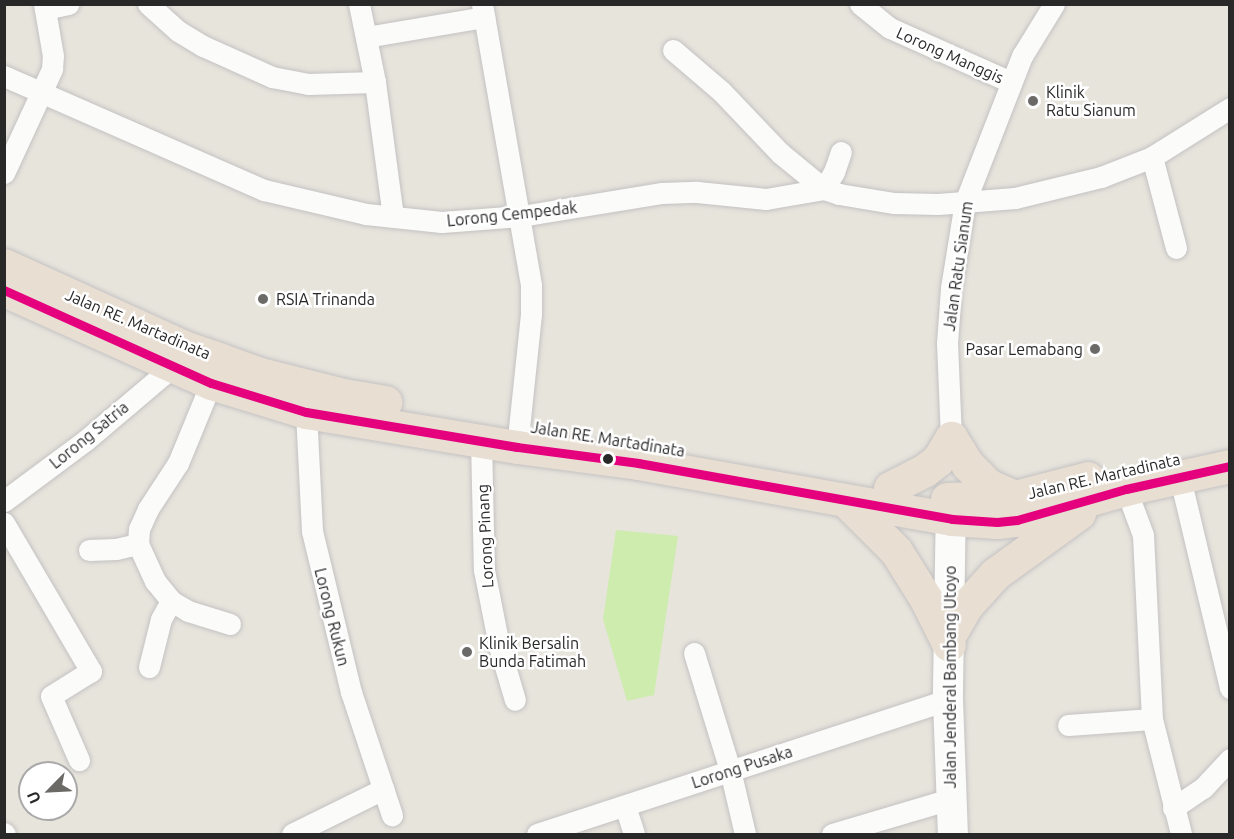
<!DOCTYPE html>
<style>
body{margin:0}
#map{position:relative;width:1234px;height:839px;overflow:hidden;background:#e7e4dc;font-family:Ubuntu,sans-serif}
div>[style]{position:absolute}
.pitch>*{inset:0;background:#cdecae}
.roads{filter:drop-shadow(0 0 2px #c4c2c3) drop-shadow(0 0 2px #c4c2c3)}
.street>*{height:21px;margin:-10.5px;padding:0 10.5px;transform-origin:10.5px;border-radius:10.5px;background:#fbfbfa}
.secondary>*{height:30px;margin:-15px;padding:0 15px;transform-origin:15px;border-radius:15px;background:#fbfbfa}
.highway>*{height:33px;margin:-16.5px;padding:0 16.5px;transform-origin:16.5px;border-radius:16.5px;background:#e8ded2}
.bus-1>*{height:9px;margin:-4.5px;padding:0 4.5px;transform-origin:4.5px;border-radius:4.5px;background:#e5007d}
.dots>*{width:16px;height:16px;translate:-50% -50%;box-sizing:border-box;border:3px solid #fff;border-radius:50%}
span{translate:-50% -50%;white-space:nowrap;text-align:center;line-height:1.15;-webkit-text-stroke:5px #fff;paint-order:stroke}
.street-label{font-size:16px;color:#282828}
.poi-label{font-size:16px;color:#282828}
.left{translate:0 -50%;text-align:left}
.right{translate:-100% -50%;text-align:right}
.frame{position:absolute;inset:0;border:6px solid #282828;pointer-events:none}
.north{position:absolute;left:18px;top:761px;width:60px;height:60px;box-sizing:border-box;background:#fff;border:2px solid #a9a9a9;border-radius:50%;rotate:246deg;font-size:16px;font-weight:700;line-height:24px;text-align:center;color:#282828}
.north::after{content:'';display:block;margin:auto;width:21px;height:27px;background:#6b6a67;clip-path:polygon(50% 0,100% 100%,50% 72%,0 100%)}
</style>
<div id="map">
<div class="pitch">
<i style="clip-path:polygon(616px 530px,678px 536px,654px 695px,627px 701px,603px 619px)"></i>
</div>
<div class="roads">
<div class="street">
<i style="left:148px;top:4px;width:40px;rotate:42deg"></i>
<i style="left:178px;top:31px;width:29px;rotate:31deg"></i>
<i style="left:203px;top:46px;width:76px;rotate:24.2deg"></i>
<i style="left:272px;top:77px;width:37px;rotate:11deg"></i>
<i style="left:308px;top:84px;width:67px;rotate:-1.7deg"></i>
<i style="left:359px;top:4px;width:80px;rotate:78.4deg"></i>
<i style="left:375px;top:82px;width:136px;rotate:82.4deg"></i>
<i style="left:482px;top:4px;width:285px;rotate:80.1deg"></i>
<i style="left:531px;top:285px;width:29px;rotate:90deg"></i>
<i style="left:531px;top:314px;width:134px;rotate:96deg"></i>
<i style="left:860px;top:4px;width:38px;rotate:39deg"></i>
<i style="left:890px;top:28px;width:133px;rotate:24.1deg"></i>
<i style="left:45px;top:9px;width:24px;rotate:-12deg"></i>
<i style="left:366px;top:37px;width:120px;rotate:-9.6deg"></i>
<i style="left:673px;top:50px;width:63px;rotate:40.5deg"></i>
<i style="left:721px;top:91px;width:86px;rotate:46.4deg"></i>
<i style="left:780px;top:153px;width:57px;rotate:39.3deg"></i>
<i style="left:824px;top:189px;width:20px;rotate:-60deg"></i>
<i style="left:834px;top:172px;width:21px;rotate:-71deg"></i>
<i style="left:4px;top:76px;width:284px;rotate:23.7deg"></i>
<i style="left:264px;top:190px;width:105px;rotate:13.2deg"></i>
<i style="left:366px;top:214px;width:76px;rotate:6deg"></i>
<i style="left:442px;top:222px;width:79px;rotate:-4.3deg"></i>
<i style="left:521px;top:216px;width:143px;rotate:-9.3deg"></i>
<i style="left:662px;top:193px;width:35px;rotate:-2deg"></i>
<i style="left:697px;top:192px;width:69px;rotate:5.8deg"></i>
<i style="left:766px;top:199px;width:59px;rotate:-9.8deg"></i>
<i style="left:824px;top:189px;width:16px;rotate:18deg"></i>
<i style="left:839px;top:194px;width:56px;rotate:9.3deg"></i>
<i style="left:894px;top:203px;width:44px;rotate:1.3deg"></i>
<i style="left:938px;top:204px;width:77px;rotate:-4.5deg"></i>
<i style="left:1015px;top:198px;width:89px;rotate:-13.7deg"></i>
<i style="left:1101px;top:177px;width:55px;rotate:-21.4deg"></i>
<i style="left:1152px;top:157px;width:92px;rotate:-32.1deg"></i>
<i style="left:1152px;top:157px;width:94px;rotate:75.2deg"></i>
<i style="left:4px;top:173px;width:115px;rotate:-65.2deg"></i>
<i style="left:52px;top:69px;width:13px;rotate:-86deg"></i>
<i style="left:53px;top:56px;width:53px;rotate:-99.8deg"></i>
<i style="left:211px;top:383px;width:87px;rotate:112.4deg"></i>
<i style="left:178px;top:463px;width:55px;rotate:123.1deg"></i>
<i style="left:148px;top:509px;width:22px;rotate:114deg"></i>
<i style="left:139px;top:529px;width:15px;rotate:94deg"></i>
<i style="left:138px;top:544px;width:41px;rotate:65.3deg"></i>
<i style="left:155px;top:581px;width:26px;rotate:51deg"></i>
<i style="left:171px;top:601px;width:20px;rotate:30deg"></i>
<i style="left:188px;top:611px;width:44px;rotate:17.2deg"></i>
<i style="left:306px;top:412px;width:119px;rotate:87.1deg"></i>
<i style="left:312px;top:531px;width:166px;rotate:76.4deg"></i>
<i style="left:351px;top:692px;width:130px;rotate:71.6deg"></i>
<i style="left:951px;top:438px;width:95px;rotate:-92.4deg"></i>
<i style="left:947px;top:343px;width:55px;rotate:-85.8deg"></i>
<i style="left:951px;top:288px;width:87px;rotate:-80.8deg"></i>
<i style="left:965px;top:202px;width:157px;rotate:-68.7deg"></i>
<i style="left:1022px;top:56px;width:61px;rotate:-58.4deg"></i>
<i style="left:481px;top:441px;width:129px;rotate:88.7deg"></i>
<i style="left:484px;top:570px;width:77px;rotate:78.8deg"></i>
<i style="left:499px;top:646px;width:56px;rotate:73.5deg"></i>
<i style="left:1180px;top:478px;width:216px;rotate:76.6deg"></i>
<i style="left:4px;top:501px;width:102px;rotate:-36.6deg"></i>
<i style="left:86px;top:440px;width:113px;rotate:-40.3deg"></i>
<i style="left:4px;top:523px;width:172px;rotate:59.6deg"></i>
<i style="left:91px;top:671px;width:47px;rotate:148deg"></i>
<i style="left:51px;top:696px;width:70px;rotate:66.4deg"></i>
<i style="left:89px;top:550px;width:27px;rotate:-2deg"></i>
<i style="left:116px;top:549px;width:23px;rotate:-13deg"></i>
<i style="left:694px;top:653px;width:122px;rotate:72.9deg"></i>
<i style="left:730px;top:770px;width:66px;rotate:76.8deg"></i>
<i style="left:149px;top:667px;width:49px;rotate:-76deg"></i>
<i style="left:161px;top:619px;width:21px;rotate:-61deg"></i>
<i style="left:1152px;top:719px;width:119px;rotate:75.8deg"></i>
<i style="left:1068px;top:725px;width:84px;rotate:-4.1deg"></i>
<i style="left:1152px;top:719px;width:184px;rotate:-92.8deg"></i>
<i style="left:1143px;top:535px;width:49px;rotate:-110.3deg"></i>
<i style="left:625px;top:806px;width:29px;rotate:72deg"></i>
<i style="left:1173px;top:808px;width:36px;rotate:-34deg"></i>
<i style="left:1203px;top:788px;width:40px;rotate:-47deg"></i>
<i style="left:4px;top:833px;width:1px;rotate:45deg"></i>
<i style="left:292px;top:834px;width:102px;rotate:-26.3deg"></i>
<i style="left:537px;top:834px;width:432px;rotate:-18.1deg"></i>
<i style="left:832px;top:834px;width:123px;rotate:-16.5deg"></i>
</div>
<div class="secondary">
<i style="left:951px;top:499px;width:201px;rotate:90.9deg"></i>
<i style="left:948px;top:700px;width:134px;rotate:87.9deg"></i>
</div>
<div class="highway">
<i style="left:4px;top:265px;width:198px;rotate:24.5deg"></i>
<i style="left:184px;top:347px;width:39px;rotate:19deg"></i>
<i style="left:221px;top:360px;width:41px;rotate:19.7deg"></i>
<i style="left:260px;top:374px;width:86px;rotate:14.2deg"></i>
<i style="left:343px;top:395px;width:43px;rotate:9.5deg"></i>
<i style="left:4px;top:290px;width:227px;rotate:24.2deg"></i>
<i style="left:211px;top:383px;width:99px;rotate:17deg"></i>
<i style="left:306px;top:412px;width:214px;rotate:9.4deg"></i>
<i style="left:517px;top:447px;width:122px;rotate:7.5deg"></i>
<i style="left:638px;top:463px;width:319px;rotate:10.1deg"></i>
<i style="left:952px;top:519px;width:45px;rotate:3.8deg"></i>
<i style="left:997px;top:522px;width:20px;rotate:-6deg"></i>
<i style="left:1017px;top:520px;width:113px;rotate:-15.9deg"></i>
<i style="left:1126px;top:489px;width:107px;rotate:-12.5deg"></i>
<i style="left:890px;top:488px;width:39px;rotate:-27deg"></i>
<i style="left:925px;top:470px;width:16px;rotate:-38deg"></i>
<i style="left:938px;top:460px;width:26px;rotate:-59deg"></i>
<i style="left:951px;top:438px;width:32px;rotate:58deg"></i>
<i style="left:968px;top:465px;width:28px;rotate:45deg"></i>
<i style="left:988px;top:485px;width:30px;rotate:24deg"></i>
<i style="left:947px;top:499px;width:68px;rotate:-1.7deg"></i>
<i style="left:1015px;top:497px;width:75px;rotate:-14.6deg"></i>
<i style="left:847px;top:502px;width:69px;rotate:45deg"></i>
<i style="left:896px;top:551px;width:57px;rotate:58deg"></i>
<i style="left:926px;top:599px;width:51px;rotate:63.4deg"></i>
<i style="left:950px;top:634px;width:34px;rotate:-60deg"></i>
<i style="left:967px;top:605px;width:42px;rotate:-47.9deg"></i>
<i style="left:995px;top:574px;width:104px;rotate:-36deg"></i>
</div>
</div>
<div class="bus-1">
<i style="left:4px;top:290px;width:227px;rotate:24.2deg"></i>
<i style="left:211px;top:383px;width:99px;rotate:17deg"></i>
<i style="left:306px;top:412px;width:214px;rotate:9.4deg"></i>
<i style="left:517px;top:447px;width:122px;rotate:7.5deg"></i>
<i style="left:638px;top:463px;width:319px;rotate:10.1deg"></i>
<i style="left:952px;top:519px;width:45px;rotate:3.8deg"></i>
<i style="left:997px;top:522px;width:20px;rotate:-6deg"></i>
<i style="left:1017px;top:520px;width:113px;rotate:-15.9deg"></i>
<i style="left:1126px;top:489px;width:107px;rotate:-12.5deg"></i>
</div>
<div class="dots">
<i style="left:1033px;top:101px;background:#6b6a67"></i>
<i style="left:263px;top:299px;background:#6b6a67"></i>
<i style="left:1095px;top:349px;background:#6b6a67"></i>
<i style="left:608px;top:459px;background:#282828"></i>
<i style="left:467px;top:652px;background:#6b6a67"></i>
</div>
<div class="street-label">
<span style="left:950px;top:55px;rotate:24deg">Lorong Manggis</span>
<span style="left:512px;top:214px;rotate:-6deg">Lorong Cempedak</span>
<span style="left:958px;top:266px;rotate:-82deg">Jalan Ratu Sianum</span>
<span style="left:138px;top:324px;rotate:23deg">Jalan RE. Martadinata</span>
<span style="left:89px;top:435px;rotate:-39deg">Lorong Satria</span>
<span style="left:608px;top:439px;rotate:9deg">Jalan RE. Martadinata</span>
<span style="left:1104px;top:476px;rotate:-13deg">Jalan RE. Martadinata</span>
<span style="left:485px;top:536px;rotate:-93deg">Lorong Pinang</span>
<span style="left:332px;top:617px;rotate:76deg">Lorong Rukun</span>
<span style="left:950px;top:677px;rotate:-90deg">Jalan Jenderal Bambang Utoyo</span>
<span style="left:742px;top:767px;rotate:-18deg">Lorong Pusaka</span>
</div>
<div class="poi-label">
<span class="left" style="left:1046px;top:101px">Klinik<br>Ratu Sianum</span>
<span class="left" style="left:276px;top:299px">RSIA Trinanda</span>
<span class="right" style="left:1083px;top:349px">Pasar Lemabang</span>
<span class="left" style="left:479px;top:652px">Klinik Bersalin<br>Bunda Fatimah</span>
</div>
<div class="frame"></div>
<div class="north">U</div>
</div>
